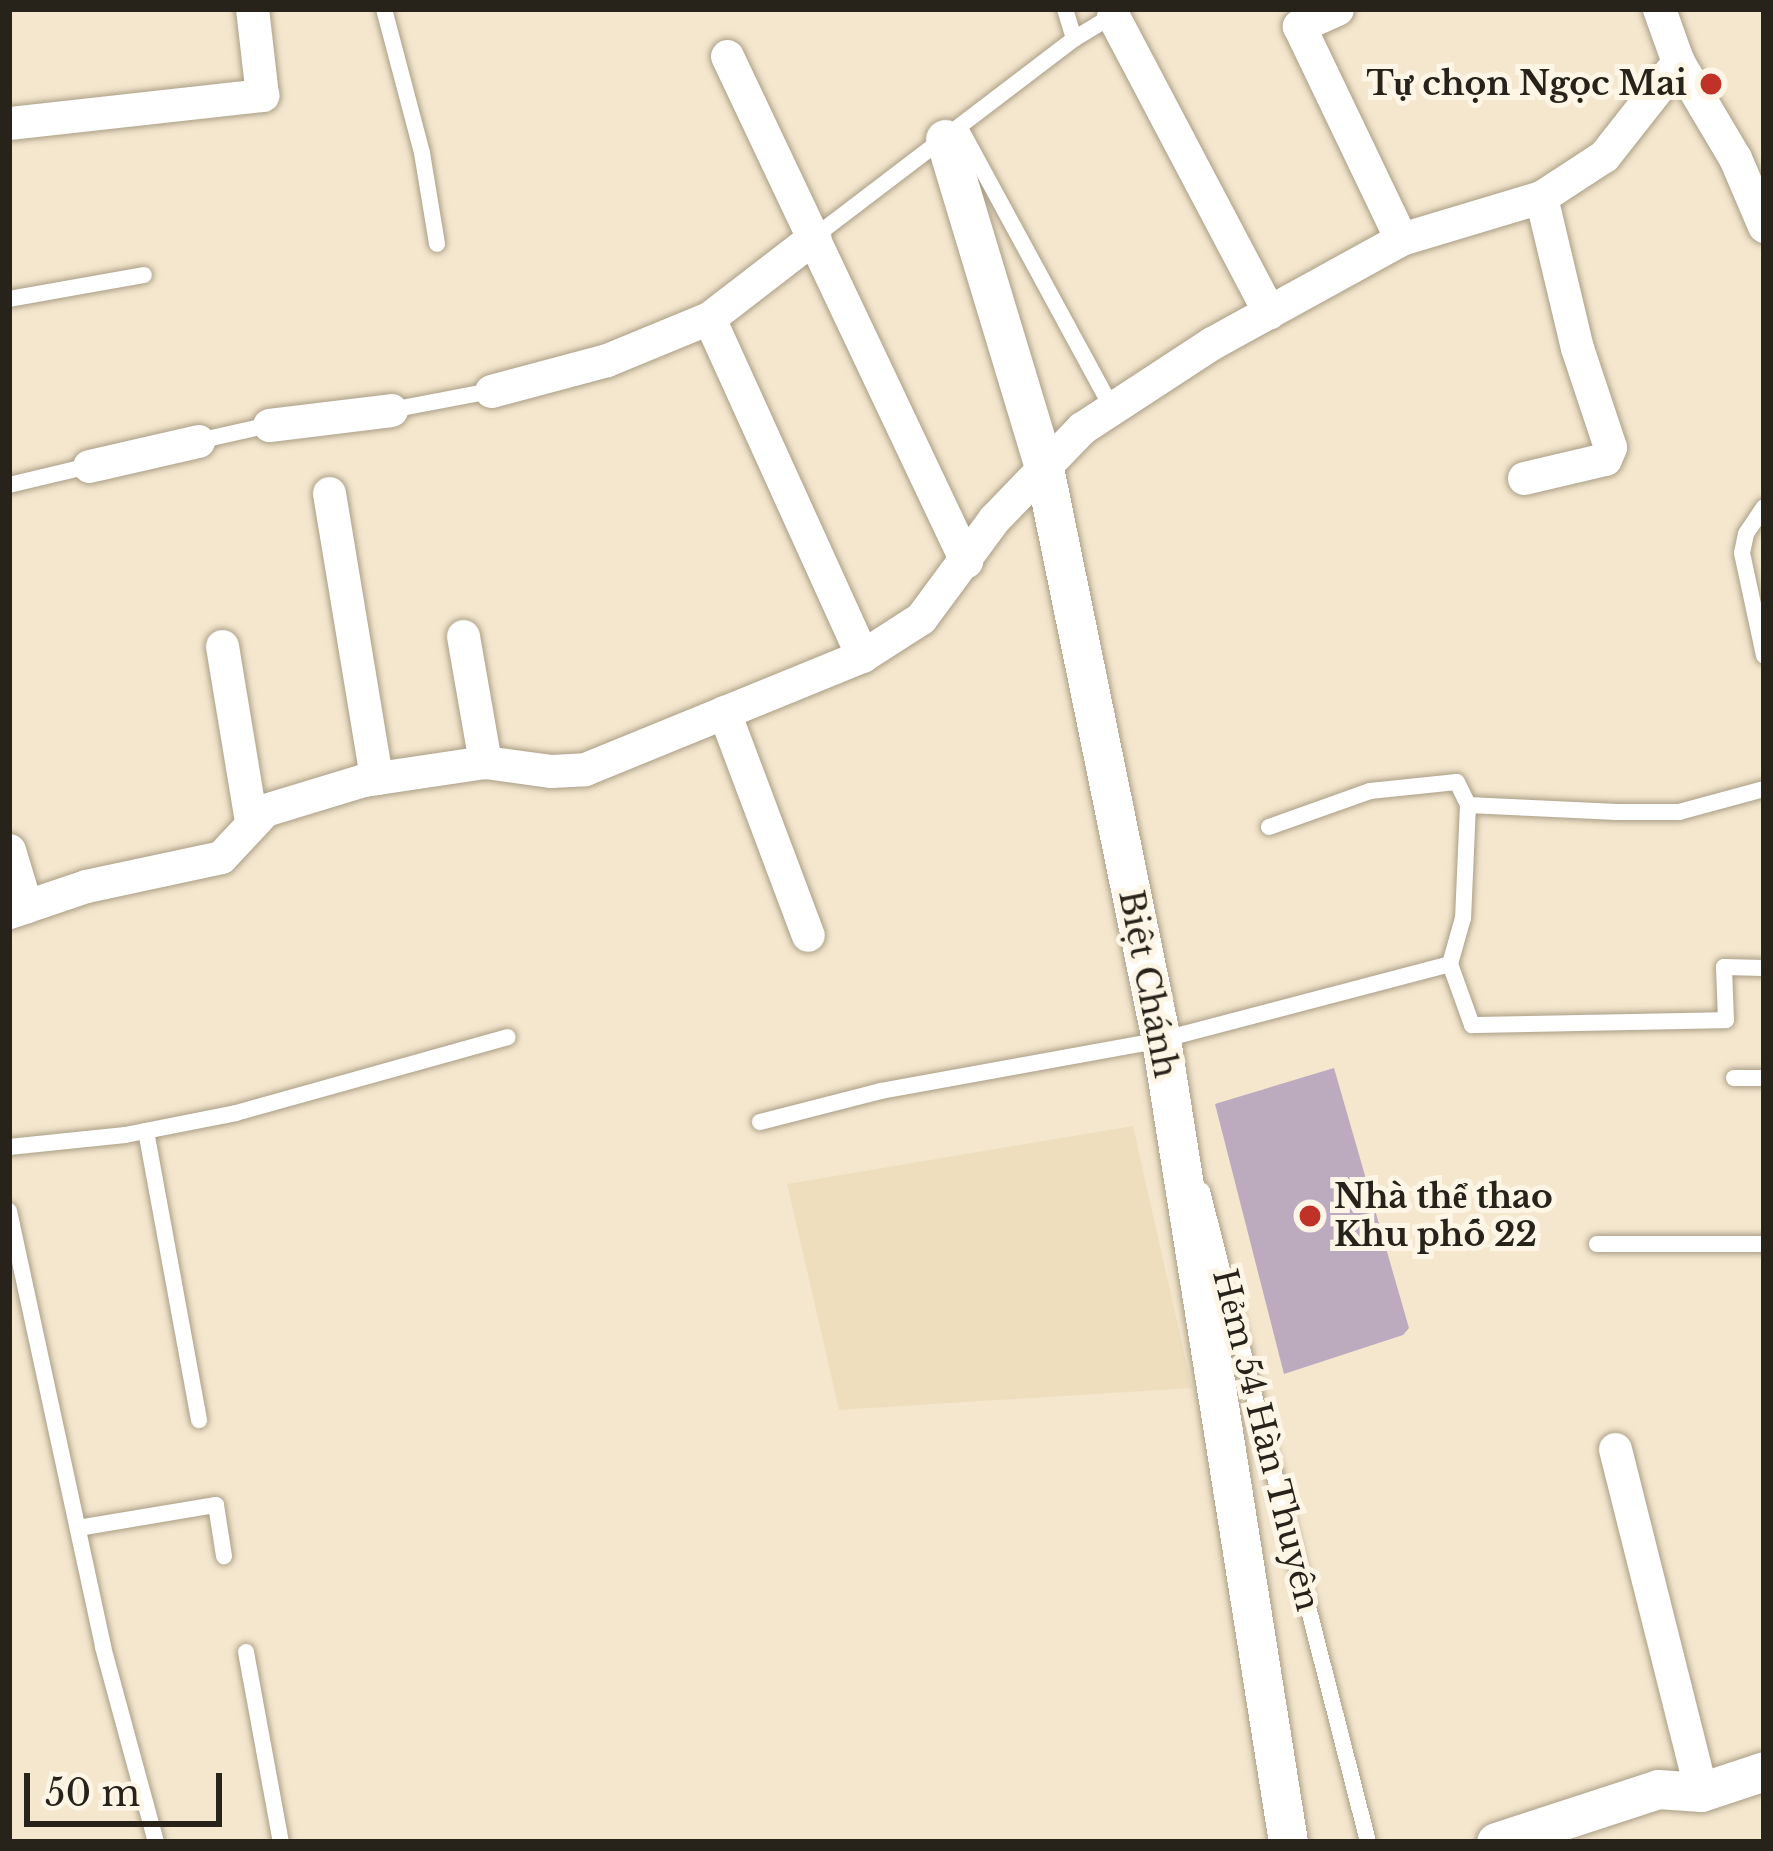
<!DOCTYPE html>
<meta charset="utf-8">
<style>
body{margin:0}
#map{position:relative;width:1773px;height:1851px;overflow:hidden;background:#f4e7ce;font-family:"Libre Baskerville",serif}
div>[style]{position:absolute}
.built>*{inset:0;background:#efdebe}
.building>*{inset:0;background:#bcaabf}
.roads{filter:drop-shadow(0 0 3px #aa9e86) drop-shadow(0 0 3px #aa9e86)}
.service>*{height:16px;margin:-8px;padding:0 8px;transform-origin:8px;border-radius:8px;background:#fff}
.minor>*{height:33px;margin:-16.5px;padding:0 16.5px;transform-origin:16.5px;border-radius:16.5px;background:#fff}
.tertiary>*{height:39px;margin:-19.5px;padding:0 19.5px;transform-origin:19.5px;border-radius:19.5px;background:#fff}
.dots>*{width:33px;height:33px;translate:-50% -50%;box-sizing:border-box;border:6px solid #fdf5e6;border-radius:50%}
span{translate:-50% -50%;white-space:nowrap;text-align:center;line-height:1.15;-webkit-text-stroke:10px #fdf5e6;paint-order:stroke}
.poi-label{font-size:33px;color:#28231a;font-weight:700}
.right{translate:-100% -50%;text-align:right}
.left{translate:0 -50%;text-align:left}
.street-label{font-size:33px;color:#28231a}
.frame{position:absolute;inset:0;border:12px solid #28231a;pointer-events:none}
.scale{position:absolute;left:24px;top:1773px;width:198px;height:54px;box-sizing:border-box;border:6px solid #28231a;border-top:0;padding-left:15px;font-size:36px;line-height:42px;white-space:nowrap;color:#28231a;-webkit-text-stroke:9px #fdf5e6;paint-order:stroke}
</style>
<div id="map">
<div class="built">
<i style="clip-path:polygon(1133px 1126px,1192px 1388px,839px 1410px,787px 1184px)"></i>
</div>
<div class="building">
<i style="clip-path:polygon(1334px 1068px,1409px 1328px,1403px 1335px,1284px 1374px,1215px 1104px)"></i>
</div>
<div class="roads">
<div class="service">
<i style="left:384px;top:9px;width:149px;rotate:75.2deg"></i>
<i style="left:422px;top:153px;width:92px;rotate:80.6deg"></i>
<i style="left:1065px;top:9px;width:31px;rotate:73deg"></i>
<i style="left:960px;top:128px;width:319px;rotate:61.5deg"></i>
<i style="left:814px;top:237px;width:327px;rotate:-37.3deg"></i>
<i style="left:1074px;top:39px;width:50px;rotate:-31.2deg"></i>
<i style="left:9px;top:299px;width:137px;rotate:-10.1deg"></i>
<i style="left:391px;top:410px;width:102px;rotate:-10.8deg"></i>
<i style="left:198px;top:441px;width:73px;rotate:-12.7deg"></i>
<i style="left:9px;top:485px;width:82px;rotate:-13.4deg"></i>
<i style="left:1764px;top:507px;width:32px;rotate:124deg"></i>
<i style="left:1746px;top:534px;width:19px;rotate:102deg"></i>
<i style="left:1742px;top:553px;width:105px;rotate:77.9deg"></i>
<i style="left:1468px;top:805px;width:113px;rotate:92.5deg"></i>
<i style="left:1463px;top:918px;width:48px;rotate:105.8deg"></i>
<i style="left:1450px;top:964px;width:65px;rotate:70.2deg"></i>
<i style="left:1472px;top:1025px;width:254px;rotate:-1.1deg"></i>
<i style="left:1726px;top:1020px;width:53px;rotate:-92.2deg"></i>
<i style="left:1724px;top:967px;width:40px;rotate:1.4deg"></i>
<i style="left:1269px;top:827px;width:107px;rotate:-19.6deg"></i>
<i style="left:1370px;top:791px;width:87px;rotate:-5.9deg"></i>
<i style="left:1457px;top:782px;width:25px;rotate:64deg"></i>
<i style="left:1468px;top:805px;width:149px;rotate:2.7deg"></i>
<i style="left:1617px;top:812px;width:62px"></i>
<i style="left:1679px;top:812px;width:88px;rotate:-15.1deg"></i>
<i style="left:1734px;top:1078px;width:30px"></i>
<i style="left:760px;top:1122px;width:125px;rotate:-14.4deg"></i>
<i style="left:881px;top:1091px;width:285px;rotate:-10.3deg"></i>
<i style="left:1161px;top:1040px;width:299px;rotate:-14.7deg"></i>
<i style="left:146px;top:1131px;width:294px;rotate:79.6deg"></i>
<i style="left:9px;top:1147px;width:117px;rotate:-5.9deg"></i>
<i style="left:125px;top:1135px;width:113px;rotate:-11.2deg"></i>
<i style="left:236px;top:1113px;width:282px;rotate:-15.6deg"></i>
<i style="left:1202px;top:1191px;width:672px;rotate:75.69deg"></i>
<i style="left:9px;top:1211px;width:446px;rotate:77.8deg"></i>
<i style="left:103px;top:1647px;width:202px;rotate:74.8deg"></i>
<i style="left:1597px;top:1244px;width:167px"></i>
<i style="left:78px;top:1528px;width:140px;rotate:-9.5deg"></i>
<i style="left:216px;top:1505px;width:52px;rotate:81.1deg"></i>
<i style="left:246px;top:1652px;width:193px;rotate:79.6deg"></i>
</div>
<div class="minor">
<i style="left:1337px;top:9px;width:42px;rotate:155.9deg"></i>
<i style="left:1299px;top:26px;width:236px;rotate:64.4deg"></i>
<i style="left:1659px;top:9px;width:56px;rotate:70.3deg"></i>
<i style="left:1678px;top:62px;width:112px;rotate:59.3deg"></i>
<i style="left:1735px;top:158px;width:74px;rotate:66.9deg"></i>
<i style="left:1113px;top:16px;width:335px;rotate:62.2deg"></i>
<i style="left:727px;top:56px;width:559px;rotate:64.67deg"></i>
<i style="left:9px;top:123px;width:255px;rotate:-6.3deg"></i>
<i style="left:262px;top:95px;width:87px;rotate:-96.6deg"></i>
<i style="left:709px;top:318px;width:371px;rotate:65.6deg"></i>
<i style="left:491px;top:391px;width:120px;rotate:-15deg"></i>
<i style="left:607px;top:360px;width:110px;rotate:-22.4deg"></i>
<i style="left:709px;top:318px;width:133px;rotate:-37.6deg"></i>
<i style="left:269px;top:425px;width:123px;rotate:-7deg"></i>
<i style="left:89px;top:466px;width:112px;rotate:-12.9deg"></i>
<i style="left:1524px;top:478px;width:83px;rotate:-13.2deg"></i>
<i style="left:1605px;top:459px;width:13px;rotate:-67deg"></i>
<i style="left:1610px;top:447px;width:104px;rotate:-108.4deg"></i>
<i style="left:1577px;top:348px;width:155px;rotate:-103.4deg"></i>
<i style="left:329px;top:493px;width:289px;rotate:80.6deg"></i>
<i style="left:463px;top:636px;width:128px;rotate:80.1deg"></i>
<i style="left:222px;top:646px;width:178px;rotate:80.6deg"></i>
<i style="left:724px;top:712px;width:238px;rotate:69.4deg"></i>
<i style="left:9px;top:850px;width:59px;rotate:73.1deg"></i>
<i style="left:9px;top:912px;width:81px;rotate:-18.7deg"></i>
<i style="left:86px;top:886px;width:138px;rotate:-12.1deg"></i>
<i style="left:221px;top:857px;width:64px;rotate:-46.9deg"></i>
<i style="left:265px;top:810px;width:103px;rotate:-16.9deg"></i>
<i style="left:364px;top:780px;width:122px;rotate:-8.5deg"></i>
<i style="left:485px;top:762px;width:67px;rotate:7.8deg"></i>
<i style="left:551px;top:771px;width:34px;rotate:-3deg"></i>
<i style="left:585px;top:769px;width:299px;rotate:-22.2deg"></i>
<i style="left:862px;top:656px;width:70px;rotate:-32.8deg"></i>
<i style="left:921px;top:618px;width:123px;rotate:-53.6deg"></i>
<i style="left:994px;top:519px;width:127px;rotate:-46deg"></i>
<i style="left:1082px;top:428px;width:155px;rotate:-33.2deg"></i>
<i style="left:1212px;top:343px;width:216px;rotate:-28.8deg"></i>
<i style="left:1401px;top:239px;width:146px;rotate:-16.7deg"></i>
<i style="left:1541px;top:197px;width:75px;rotate:-33.1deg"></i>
<i style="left:1604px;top:156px;width:120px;rotate:-51.8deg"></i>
<i style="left:1615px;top:1449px;width:354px;rotate:75.9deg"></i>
</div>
<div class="tertiary">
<i style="left:945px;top:139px;width:338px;rotate:73.2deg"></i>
<i style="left:1043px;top:463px;width:589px;rotate:78.44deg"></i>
<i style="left:1161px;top:1040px;width:812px;rotate:81deg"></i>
<i style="left:1496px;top:1842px;width:170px;rotate:-18.1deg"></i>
<i style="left:1658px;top:1789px;width:43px;rotate:4deg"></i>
<i style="left:1701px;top:1792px;width:66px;rotate:-18.4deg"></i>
</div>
</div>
<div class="dots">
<i style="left:1711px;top:84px;background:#c03227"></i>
<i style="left:1310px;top:1216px;background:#c03227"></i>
</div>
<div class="poi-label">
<span class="right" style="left:1687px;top:84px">Tự chọn Ngọc Mai</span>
<span class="left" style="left:1334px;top:1216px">Nhà thể thao<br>Khu phố 22</span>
</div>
<div class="street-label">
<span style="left:1148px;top:984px;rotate:79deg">Biệt Chánh</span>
<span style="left:1266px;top:1440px;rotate:76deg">Hẻm 54 Hàn Thuyên</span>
</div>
<div class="frame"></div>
<div class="scale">50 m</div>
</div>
